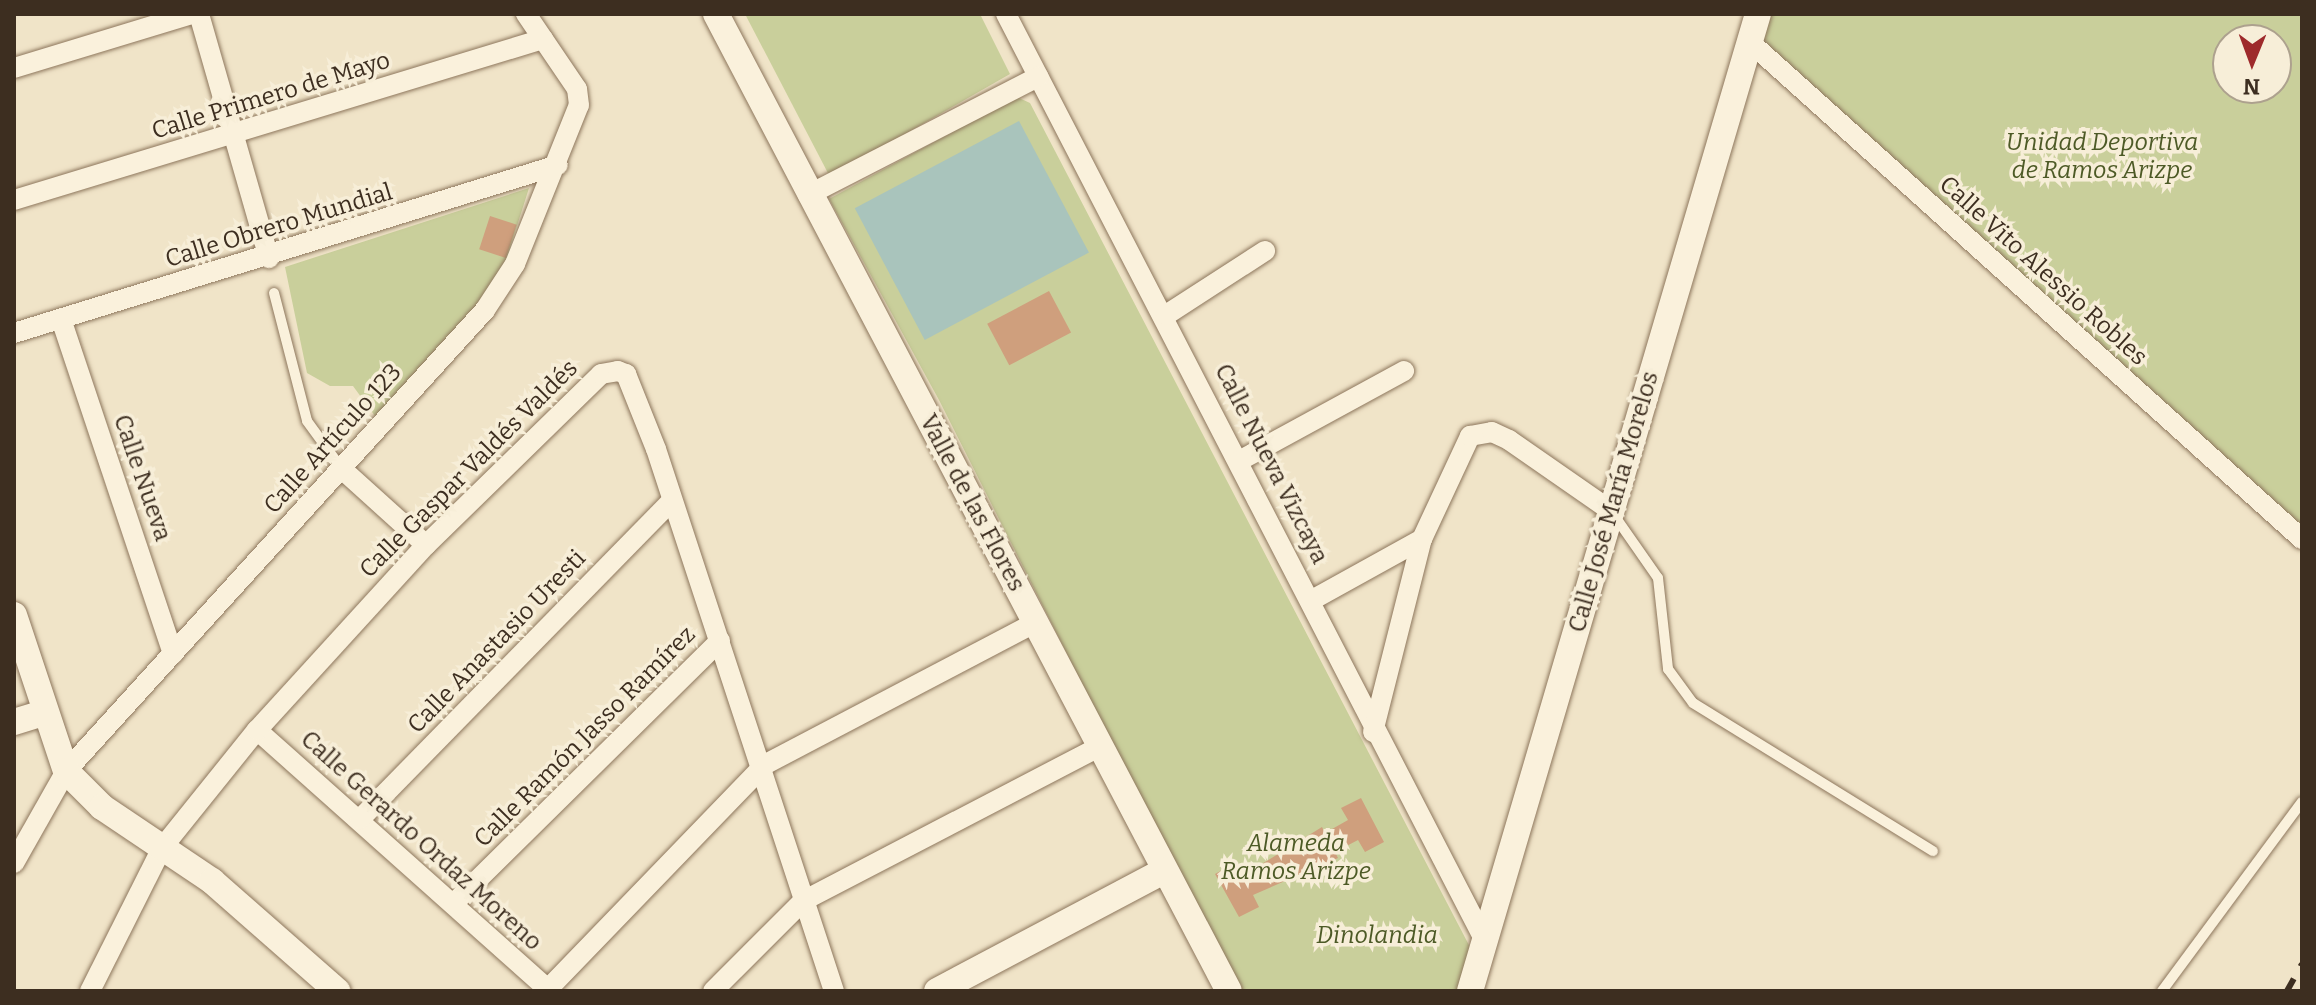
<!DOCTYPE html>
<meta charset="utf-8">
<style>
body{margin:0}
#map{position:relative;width:2316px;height:1005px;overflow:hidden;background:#f0e4c8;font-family:Bitter,serif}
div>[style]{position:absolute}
.green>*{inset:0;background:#c9cf9b}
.water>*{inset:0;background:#a9c4bc;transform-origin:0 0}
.building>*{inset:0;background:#cf9f7d;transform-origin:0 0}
.roads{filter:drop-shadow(0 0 2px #8d765c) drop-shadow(0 0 2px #8d765c)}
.service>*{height:10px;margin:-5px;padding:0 5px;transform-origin:5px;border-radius:5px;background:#faf1dc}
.minor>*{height:20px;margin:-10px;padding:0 10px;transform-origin:10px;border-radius:10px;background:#faf1dc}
.tertiary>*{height:26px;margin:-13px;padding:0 13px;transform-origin:13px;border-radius:13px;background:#faf1dc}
.rail>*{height:6px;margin-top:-3px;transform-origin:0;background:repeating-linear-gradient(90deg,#3d2e20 0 14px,transparent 0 28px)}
span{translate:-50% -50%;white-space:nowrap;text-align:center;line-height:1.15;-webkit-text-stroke:7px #f7eed8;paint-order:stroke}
.street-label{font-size:24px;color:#3d2e20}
.park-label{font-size:24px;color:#4d5a26;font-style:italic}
.frame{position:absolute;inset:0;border:16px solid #3d2e20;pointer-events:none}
.north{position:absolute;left:2212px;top:24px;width:80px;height:80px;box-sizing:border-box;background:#f7eed8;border:2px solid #ada18e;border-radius:50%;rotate:181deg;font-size:22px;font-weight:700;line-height:32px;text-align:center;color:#3d2e20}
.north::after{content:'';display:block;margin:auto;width:28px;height:36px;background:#9e2a2b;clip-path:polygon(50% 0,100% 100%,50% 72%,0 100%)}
</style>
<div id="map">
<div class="green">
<i style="clip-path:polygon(745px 14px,980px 14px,1010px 74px,830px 177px)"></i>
<i style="clip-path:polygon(evenodd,1766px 14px,2302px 14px,2302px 530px,1758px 38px,1766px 14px,2228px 40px,2276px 40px,2276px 88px,2228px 88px,2228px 40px)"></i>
<i style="clip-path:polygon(1017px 97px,1030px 103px,1471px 949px,1460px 991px,1237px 991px,939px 400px,829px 199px)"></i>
<i style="clip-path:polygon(529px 188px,496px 292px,375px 416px,353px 386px,330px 386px,307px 373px,285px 267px)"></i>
</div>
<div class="water">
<i style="left:1019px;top:121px;width:149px;height:186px;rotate:62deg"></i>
</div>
<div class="building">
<i style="left:490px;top:216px;width:28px;height:35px;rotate:18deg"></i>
<i style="left:1049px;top:291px;width:47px;height:70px;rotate:62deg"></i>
<i style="clip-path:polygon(1361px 798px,1384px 842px,1365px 852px,1358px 840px,1335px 852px,1338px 858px,1253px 895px,1259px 907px,1239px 917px,1215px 874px,1237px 862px,1244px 875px,1322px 827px,1325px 833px,1348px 820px,1341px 808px)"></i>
</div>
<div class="roads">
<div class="service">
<i style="left:274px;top:293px;width:132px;rotate:75.5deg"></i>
<i style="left:307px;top:421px;width:59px;rotate:53.9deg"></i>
<i style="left:1614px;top:515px;width:77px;rotate:55.1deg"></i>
<i style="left:1658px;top:578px;width:92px;rotate:83.7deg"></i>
<i style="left:1668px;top:669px;width:42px;rotate:53.7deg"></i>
<i style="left:1693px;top:703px;width:282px;rotate:31.7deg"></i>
<i style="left:2162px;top:991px;width:235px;rotate:-53.5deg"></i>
</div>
<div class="minor">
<i style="left:199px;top:14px;width:254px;rotate:74deg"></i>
<i style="left:1006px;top:14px;width:1041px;rotate:62.67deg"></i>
<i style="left:1750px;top:42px;width:743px;rotate:42deg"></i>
<i style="left:14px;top:68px;width:186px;rotate:-16.9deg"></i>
<i style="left:808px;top:195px;width:259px;rotate:-27.2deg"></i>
<i style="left:14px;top:200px;width:553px;rotate:-16.93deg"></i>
<i style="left:1166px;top:315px;width:118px;rotate:-32.9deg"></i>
<i style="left:61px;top:319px;width:353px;rotate:71.5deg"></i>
<i style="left:14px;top:333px;width:569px;rotate:-17.16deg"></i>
<i style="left:1239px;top:461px;width:188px;rotate:-28.6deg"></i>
<i style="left:342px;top:469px;width:113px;rotate:42.1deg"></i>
<i style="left:1312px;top:600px;width:126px;rotate:-29deg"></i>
<i style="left:257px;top:730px;width:392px;rotate:41.7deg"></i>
<i style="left:1373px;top:732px;width:199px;rotate:-75.8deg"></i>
<i style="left:1422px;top:539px;width:114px;rotate:-65deg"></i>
<i style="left:1470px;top:436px;width:22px;rotate:-10deg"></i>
<i style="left:1492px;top:432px;width:19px;rotate:25deg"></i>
<i style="left:1509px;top:440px;width:124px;rotate:34.8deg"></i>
<i style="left:360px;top:819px;width:445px;rotate:-45.6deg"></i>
<i style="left:14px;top:863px;width:106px;rotate:-60.5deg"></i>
<i style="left:66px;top:771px;width:623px;rotate:-47.73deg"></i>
<i style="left:485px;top:310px;width:55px;rotate:-56.9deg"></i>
<i style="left:515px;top:264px;width:171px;rotate:-68.1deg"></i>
<i style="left:579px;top:105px;width:16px;rotate:-97deg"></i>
<i style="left:577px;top:89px;width:91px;rotate:-124.2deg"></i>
<i style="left:453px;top:904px;width:375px;rotate:-44.6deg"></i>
<i style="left:548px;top:989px;width:311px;rotate:-46deg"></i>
<i style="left:764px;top:765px;width:306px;rotate:-27.7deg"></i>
<i style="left:90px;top:991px;width:160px;rotate:-63.3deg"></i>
<i style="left:162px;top:848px;width:151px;rotate:-51.2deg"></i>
<i style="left:257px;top:730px;width:251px;rotate:-47.6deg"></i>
<i style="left:426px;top:545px;width:245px;rotate:-44.3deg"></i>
<i style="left:601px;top:374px;width:17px;rotate:-10deg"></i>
<i style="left:618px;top:371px;width:9px;rotate:21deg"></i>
<i style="left:626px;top:374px;width:81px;rotate:68.2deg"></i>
<i style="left:656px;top:449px;width:570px;rotate:71.82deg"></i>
<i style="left:713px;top:991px;width:127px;rotate:-45deg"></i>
<i style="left:803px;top:901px;width:334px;rotate:-27.5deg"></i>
</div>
<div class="tertiary">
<i style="left:716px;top:14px;width:1103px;rotate:62.3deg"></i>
<i style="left:14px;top:615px;width:164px;rotate:71.6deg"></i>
<i style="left:66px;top:771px;width:51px;rotate:45deg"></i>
<i style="left:102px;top:807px;width:133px;rotate:33.9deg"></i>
<i style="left:212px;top:881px;width:167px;rotate:41.3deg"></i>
<i style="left:14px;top:722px;width:31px;rotate:-17deg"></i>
<i style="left:937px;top:991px;width:257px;rotate:-27.9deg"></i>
<i style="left:1470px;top:991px;width:1019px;rotate:-73.58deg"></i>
</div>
</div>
<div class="rail">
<i style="left:2287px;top:991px;width:31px;rotate:-61deg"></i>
</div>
<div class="street-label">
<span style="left:271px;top:96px;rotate:-17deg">Calle Primero de Mayo</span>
<span style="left:279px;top:226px;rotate:-17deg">Calle Obrero Mundial</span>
<span style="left:2043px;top:271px;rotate:42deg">Calle Vito Alessio Robles</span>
<span style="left:333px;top:439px;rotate:-48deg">Calle Artículo 123</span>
<span style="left:1271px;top:464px;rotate:63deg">Calle Nueva Vizcaya</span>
<span style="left:469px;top:469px;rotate:-45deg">Calle Gaspar Valdés Valdés</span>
<span style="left:142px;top:478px;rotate:71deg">Calle Nueva</span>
<span style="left:1614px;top:502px;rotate:-74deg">Calle José María Morelos</span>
<span style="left:972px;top:503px;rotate:62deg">Valle de las Flores</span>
<span style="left:497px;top:642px;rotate:-46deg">Calle Anastasio Uresti</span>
<span style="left:585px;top:737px;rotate:-45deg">Calle Ramón Jasso Ramírez</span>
<span style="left:421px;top:841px;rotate:42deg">Calle Gerardo Ordaz Moreno</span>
</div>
<div class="park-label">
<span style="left:2102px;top:157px">Unidad Deportiva<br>de Ramos Arizpe</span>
<span style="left:1296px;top:858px">Alameda<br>Ramos Arizpe</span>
<span style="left:1377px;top:936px">Dinolandia</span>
</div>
<div class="frame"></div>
<div class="north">N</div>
</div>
